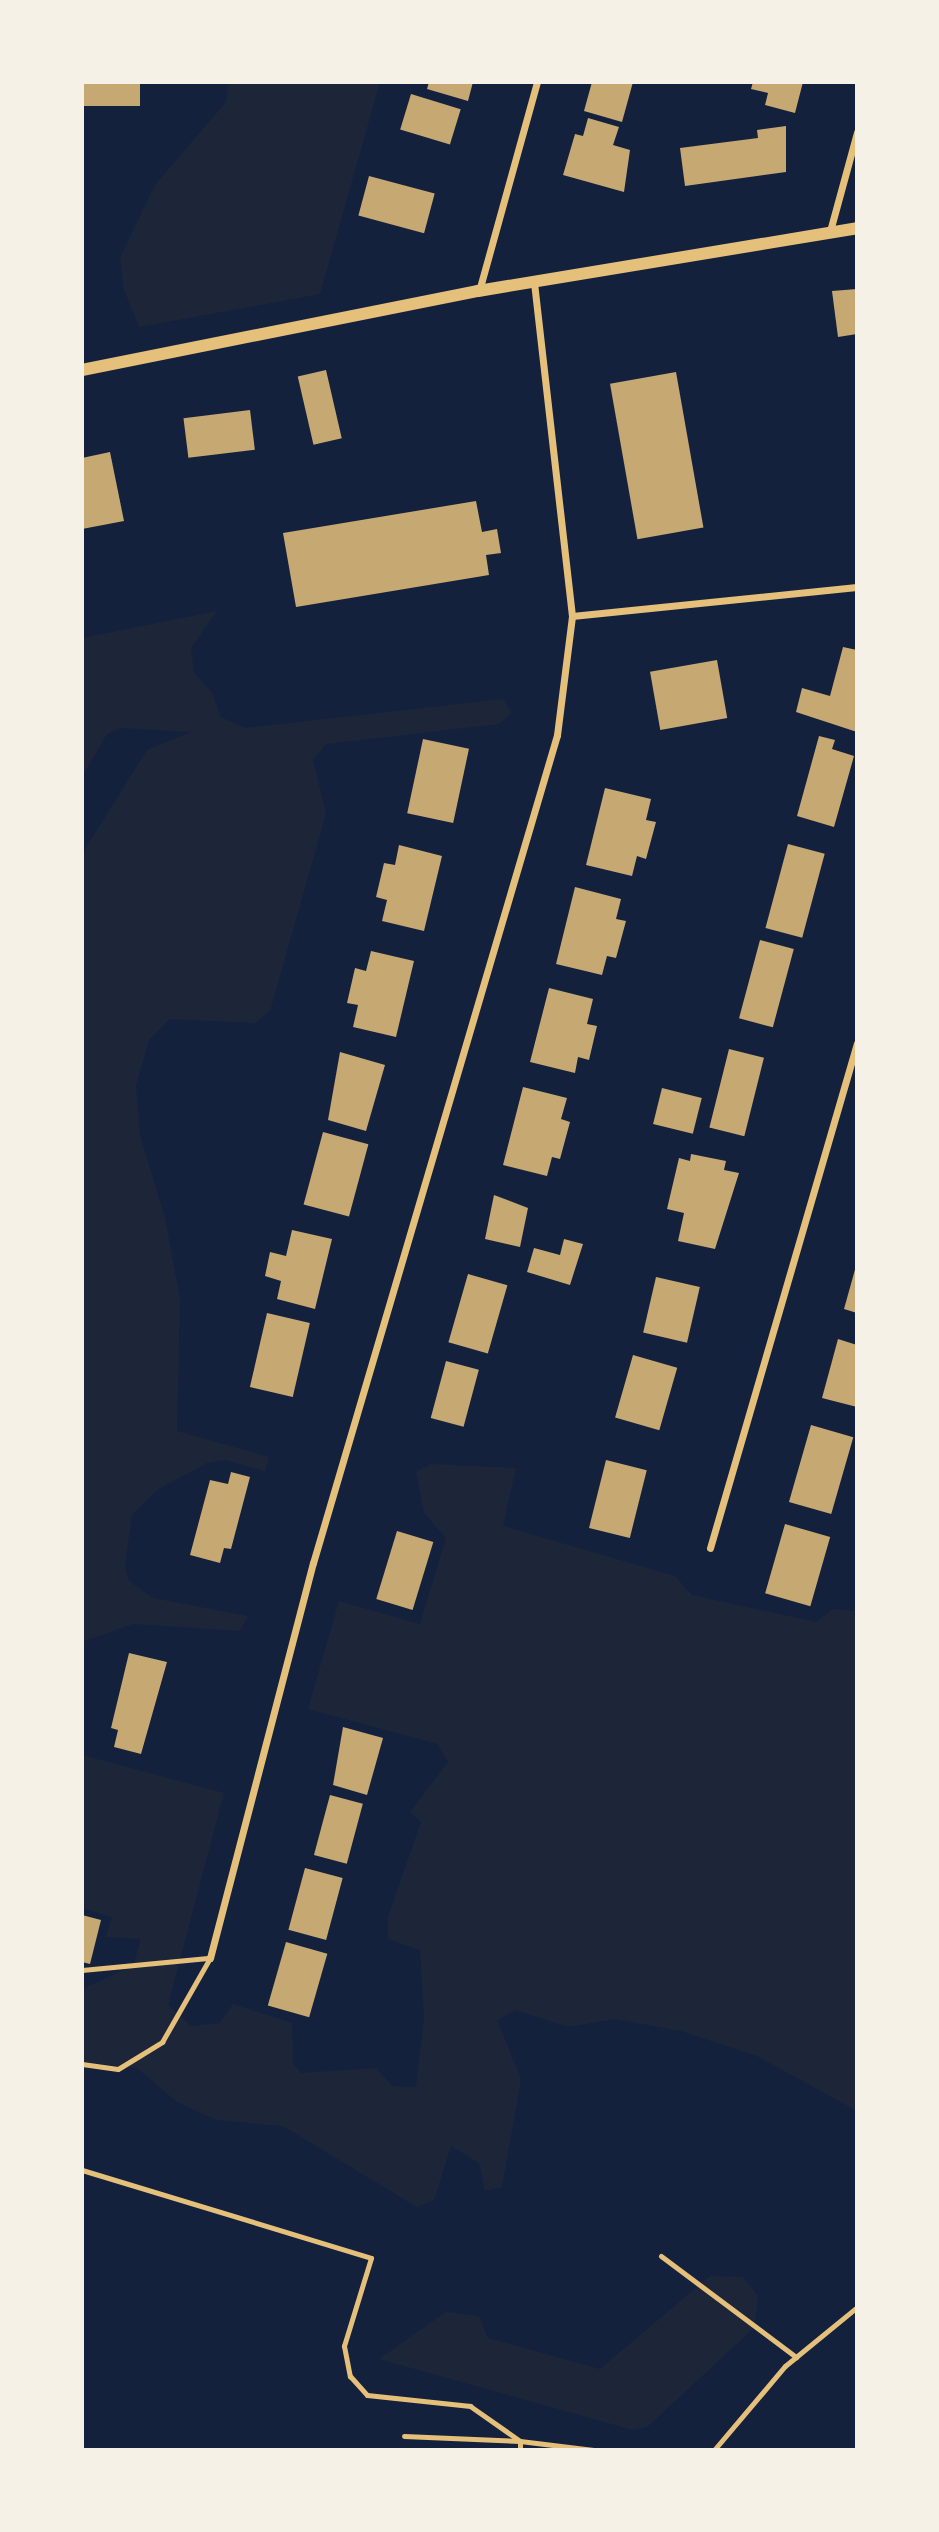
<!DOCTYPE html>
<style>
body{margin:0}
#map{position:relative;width:939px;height:2532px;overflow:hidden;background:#14213d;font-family:Manrope,sans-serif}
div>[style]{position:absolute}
.green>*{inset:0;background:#1d2539}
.building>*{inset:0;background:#c6a872;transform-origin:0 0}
.service>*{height:5px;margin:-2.5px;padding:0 2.5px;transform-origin:2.5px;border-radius:2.5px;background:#e5c07b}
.minor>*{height:7px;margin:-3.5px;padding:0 3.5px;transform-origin:3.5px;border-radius:3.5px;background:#e5c07b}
.tertiary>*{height:12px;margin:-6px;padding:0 6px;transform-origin:6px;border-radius:6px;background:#e5c07b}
span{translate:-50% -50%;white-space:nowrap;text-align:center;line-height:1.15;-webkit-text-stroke:7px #f6f1e7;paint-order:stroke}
.frame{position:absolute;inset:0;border:84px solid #f6f1e7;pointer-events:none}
</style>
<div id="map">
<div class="green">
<i style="clip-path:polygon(228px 82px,380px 82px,320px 294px,139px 327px,124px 290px,120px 257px,155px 185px,226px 102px)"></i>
<i style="clip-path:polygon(217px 611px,191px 648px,194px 672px,212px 693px,221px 717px,245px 728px,503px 699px,512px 713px,499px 724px,326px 744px,313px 760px,326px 814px,270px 1011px,255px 1023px,170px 1019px,149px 1040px,136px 1086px,140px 1135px,165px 1218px,180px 1299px,177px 1431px,269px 1457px,265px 1471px,225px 1460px,207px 1463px,157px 1490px,132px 1515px,125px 1567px,129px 1581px,153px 1598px,248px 1616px,240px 1631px,133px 1624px,82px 1642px,82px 854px,147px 750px,191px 732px,120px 728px,107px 734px,82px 777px,82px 638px)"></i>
<i style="clip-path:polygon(431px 1464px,516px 1468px,503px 1526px,675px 1576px,692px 1595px,816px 1622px,833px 1609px,857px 1611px,857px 2111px,757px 2056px,681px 2031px,615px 2019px,568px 2027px,516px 2010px,497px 2020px,521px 2079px,502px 2187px,485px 2191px,479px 2163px,451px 2146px,434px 2200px,417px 2207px,283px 2126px,216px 2120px,177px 2102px,137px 2068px,82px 2062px,82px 1989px,133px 1966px,141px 1939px,106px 1937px,112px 1917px,82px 1908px,82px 1755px,224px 1793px,168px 2005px,191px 2026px,220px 2023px,233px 2004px,292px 2023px,293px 2064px,301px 2073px,376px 2068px,392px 2086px,416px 2087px,424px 2019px,420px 1950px,388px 1939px,388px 1917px,421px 1822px,410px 1812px,448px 1762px,438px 1744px,308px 1709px,339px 1601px,420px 1624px,446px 1538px,424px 1513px,416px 1472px)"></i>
<i style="clip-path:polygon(710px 2276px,743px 2277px,758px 2296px,754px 2328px,647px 2427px,633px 2430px,379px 2359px,446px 2312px,479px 2316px,488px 2338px,600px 2369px)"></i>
</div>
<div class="building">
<i style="left:82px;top:82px;width:58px;height:24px"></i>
<i style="clip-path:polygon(429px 82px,473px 82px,468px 101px,427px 89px)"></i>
<i style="clip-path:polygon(592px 82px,633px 82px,622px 122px,584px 111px)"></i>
<i style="clip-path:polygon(753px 82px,803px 82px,795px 113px,765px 105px,768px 93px,751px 89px)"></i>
<i style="left:411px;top:94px;width:52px;height:37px;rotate:17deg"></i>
<i style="clip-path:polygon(588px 118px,619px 127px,613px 145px,630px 150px,624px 192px,563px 175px,575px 134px,583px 136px)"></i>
<i style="clip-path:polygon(786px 126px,786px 172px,685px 186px,680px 148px,758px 138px,757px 130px)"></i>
<i style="left:369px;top:176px;width:68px;height:41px;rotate:15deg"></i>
<i style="clip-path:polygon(857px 289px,857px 334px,838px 337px,832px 291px)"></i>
<i style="left:326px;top:370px;width:70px;height:29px;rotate:77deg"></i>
<i style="left:676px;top:372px;width:158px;height:67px;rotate:80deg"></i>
<i style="left:250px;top:410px;width:40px;height:67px;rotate:83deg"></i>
<i style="clip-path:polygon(110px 452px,124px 521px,82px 529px,82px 458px)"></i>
<i style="clip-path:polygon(476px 501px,482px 532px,497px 529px,501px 553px,486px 555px,489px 575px,296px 607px,283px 533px)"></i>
<i style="clip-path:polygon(843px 647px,857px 650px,857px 732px,796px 712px,802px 688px,830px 696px)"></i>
<i style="left:717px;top:660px;width:59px;height:68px;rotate:80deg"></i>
<i style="clip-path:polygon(819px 736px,835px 740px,832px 749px,854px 756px,834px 827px,797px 816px)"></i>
<i style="left:423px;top:739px;width:47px;height:76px;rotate:12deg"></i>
<i style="clip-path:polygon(605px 788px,651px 799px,646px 820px,656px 822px,646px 859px,637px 856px,632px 876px,586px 865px)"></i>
<i style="left:788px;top:844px;width:38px;height:87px;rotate:15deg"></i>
<i style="clip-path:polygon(399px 845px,442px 856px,424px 931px,382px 921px,387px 900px,376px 897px,384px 863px,395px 865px)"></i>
<i style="clip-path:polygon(575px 887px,621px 899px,616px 919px,626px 921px,616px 958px,607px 956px,602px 975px,556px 964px)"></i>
<i style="left:760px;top:940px;width:35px;height:81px;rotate:15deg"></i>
<i style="clip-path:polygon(371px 951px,414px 961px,396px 1037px,353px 1027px,358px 1005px,347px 1003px,355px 968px,366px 971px)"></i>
<i style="clip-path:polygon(549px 988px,593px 999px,587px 1024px,597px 1026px,589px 1060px,578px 1057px,575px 1073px,530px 1062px)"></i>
<i style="left:729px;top:1049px;width:36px;height:81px;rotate:14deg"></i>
<i style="clip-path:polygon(340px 1052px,385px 1065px,366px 1131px,328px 1120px)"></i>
<i style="clip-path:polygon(523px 1087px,567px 1098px,561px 1119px,570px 1122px,560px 1159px,552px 1157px,547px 1176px,503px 1165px)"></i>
<i style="left:662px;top:1088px;width:41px;height:37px;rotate:14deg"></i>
<i style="left:323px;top:1132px;width:47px;height:75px;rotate:15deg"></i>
<i style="clip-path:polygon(691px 1154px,726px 1161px,724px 1170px,739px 1173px,715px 1249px,678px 1241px,684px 1213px,667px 1209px,679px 1158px,690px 1161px)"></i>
<i style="clip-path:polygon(494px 1195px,528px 1208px,520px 1247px,485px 1239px)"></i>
<i style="clip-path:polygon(292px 1230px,332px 1239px,315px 1309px,277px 1299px,281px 1281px,265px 1276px,270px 1252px,286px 1256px)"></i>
<i style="clip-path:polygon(564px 1239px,583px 1244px,570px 1285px,527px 1272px,534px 1248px,560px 1255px)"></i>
<i style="clip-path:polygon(856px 1266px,857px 1266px,857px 1313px,844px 1309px)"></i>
<i style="left:468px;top:1274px;width:41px;height:71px;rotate:16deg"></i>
<i style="left:656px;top:1277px;width:45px;height:57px;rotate:13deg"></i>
<i style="left:267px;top:1313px;width:44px;height:76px;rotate:13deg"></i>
<i style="clip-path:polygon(838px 1339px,857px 1345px,857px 1407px,822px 1398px)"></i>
<i style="left:633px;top:1355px;width:46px;height:65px;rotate:16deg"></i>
<i style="left:446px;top:1361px;width:34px;height:59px;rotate:15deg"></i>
<i style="left:811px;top:1425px;width:44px;height:80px;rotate:16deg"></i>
<i style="left:606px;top:1460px;width:42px;height:70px;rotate:14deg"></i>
<i style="clip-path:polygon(231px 1472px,250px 1477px,231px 1549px,224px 1548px,220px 1563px,190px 1555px,210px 1480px,228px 1484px)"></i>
<i style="left:785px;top:1524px;width:47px;height:72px;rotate:16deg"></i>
<i style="left:397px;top:1531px;width:38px;height:71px;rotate:17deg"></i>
<i style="clip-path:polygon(129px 1653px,167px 1662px,141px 1754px,114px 1747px,118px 1730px,111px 1728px)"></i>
<i style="clip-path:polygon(343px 1727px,383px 1738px,367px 1795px,333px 1785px)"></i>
<i style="left:330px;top:1795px;width:34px;height:62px;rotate:15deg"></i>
<i style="left:305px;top:1868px;width:39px;height:64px;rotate:15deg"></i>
<i style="clip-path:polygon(82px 1915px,101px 1920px,90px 1964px,82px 1962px)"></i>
<i style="left:286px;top:1942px;width:43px;height:66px;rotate:16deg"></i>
</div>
<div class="service">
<i style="left:82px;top:1970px;width:129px;rotate:-5.4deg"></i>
<i style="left:82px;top:2064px;width:36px;rotate:8deg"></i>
<i style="left:118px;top:2069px;width:52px;rotate:-31.5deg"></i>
<i style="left:162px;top:2042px;width:97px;rotate:-60.3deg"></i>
<i style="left:82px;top:2170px;width:302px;rotate:16.9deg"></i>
<i style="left:371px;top:2258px;width:92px;rotate:107.1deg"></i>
<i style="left:344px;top:2346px;width:31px;rotate:79deg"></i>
<i style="left:350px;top:2376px;width:25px;rotate:48deg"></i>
<i style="left:367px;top:2395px;width:104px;rotate:6.1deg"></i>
<i style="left:470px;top:2406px;width:61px;rotate:35deg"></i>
<i style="left:661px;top:2256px;width:169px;rotate:36.8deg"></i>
<i style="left:404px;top:2436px;width:116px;rotate:2.5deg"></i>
<i style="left:520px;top:2450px;width:9px;rotate:-90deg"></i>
<i style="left:520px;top:2441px;width:74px;rotate:7deg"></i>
<i style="left:714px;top:2450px;width:110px;rotate:-49.8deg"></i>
<i style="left:785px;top:2366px;width:93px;rotate:-39.3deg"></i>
</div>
<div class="minor">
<i style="left:830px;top:231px;width:103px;rotate:-74.7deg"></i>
<i style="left:479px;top:291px;width:217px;rotate:-74.5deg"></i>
<i style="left:572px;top:616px;width:286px;rotate:-5.8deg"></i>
<i style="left:710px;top:1548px;width:526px;rotate:-73.77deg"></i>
<i style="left:210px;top:1958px;width:408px;rotate:-75.4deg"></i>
<i style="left:313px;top:1563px;width:863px;rotate:-73.58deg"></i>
<i style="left:557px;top:735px;width:120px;rotate:-82.8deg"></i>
<i style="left:572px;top:616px;width:336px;rotate:-96.5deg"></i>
</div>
<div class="tertiary">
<i style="left:82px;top:370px;width:404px;rotate:-11.3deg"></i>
<i style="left:478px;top:291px;width:384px;rotate:-9.4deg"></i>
</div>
<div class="frame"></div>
</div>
